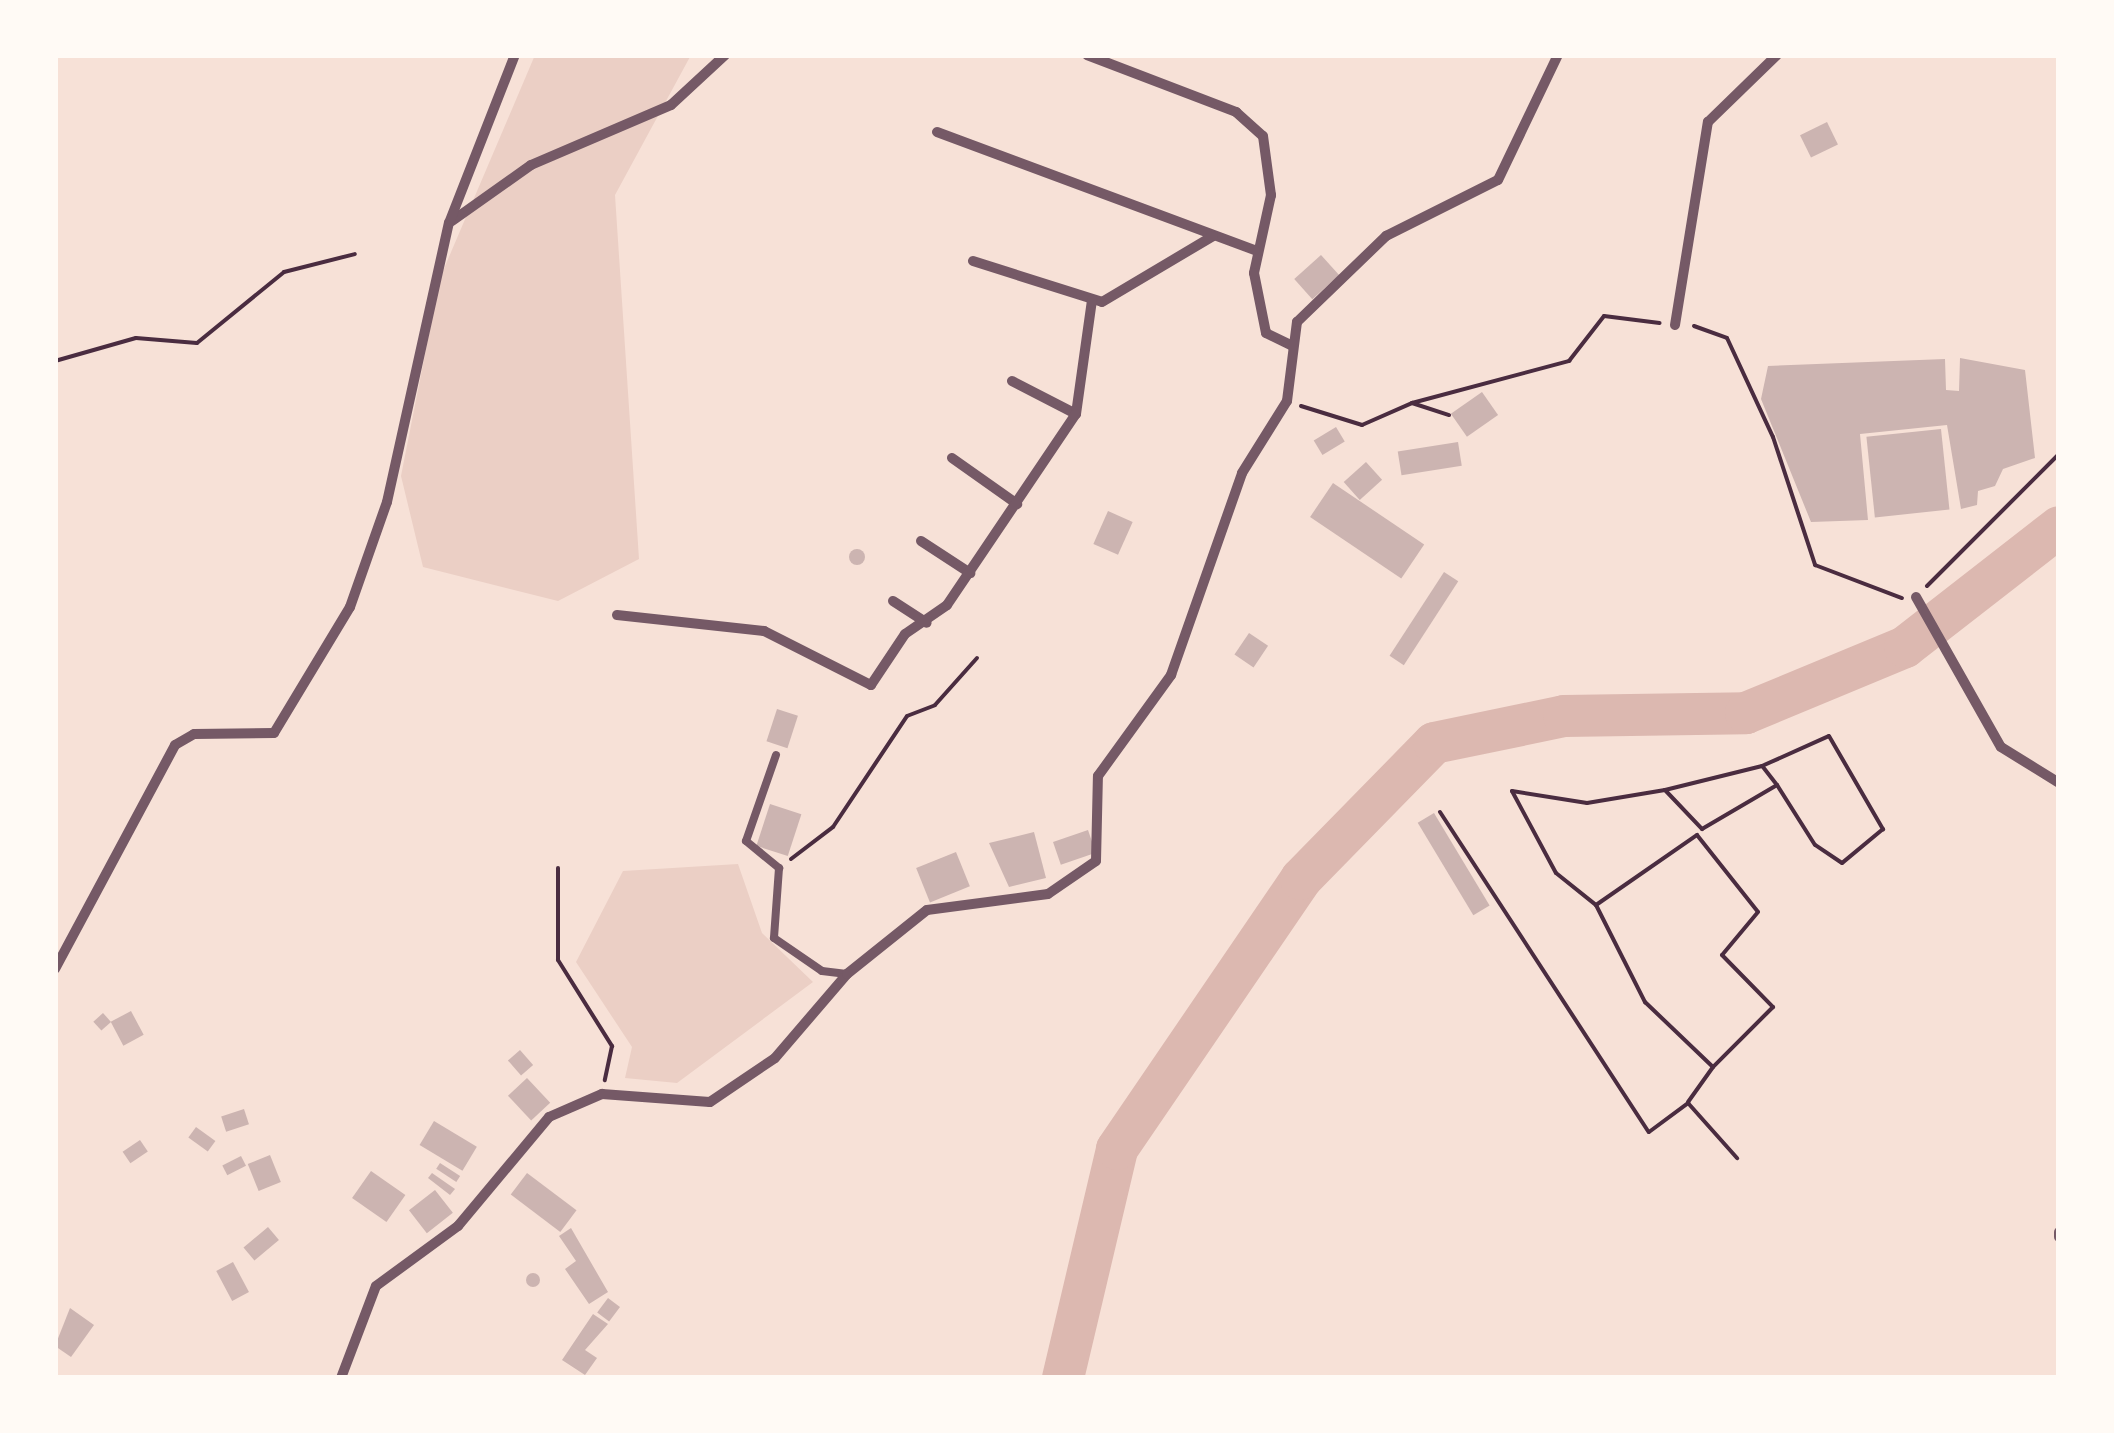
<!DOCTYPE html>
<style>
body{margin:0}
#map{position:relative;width:2114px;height:1433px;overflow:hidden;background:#f7e1d7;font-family:"Fira Sans Condensed",sans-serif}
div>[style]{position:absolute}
.green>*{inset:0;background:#ebcfc5}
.river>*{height:42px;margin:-21px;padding:0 21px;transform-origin:21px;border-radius:21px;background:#dcb8b0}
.building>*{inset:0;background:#ccb4b1;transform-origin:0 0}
.round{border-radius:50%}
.path>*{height:4px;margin:-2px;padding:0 2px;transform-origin:2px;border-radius:2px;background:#4a2c40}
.service>*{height:8px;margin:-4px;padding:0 4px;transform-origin:4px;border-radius:4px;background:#755966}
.minor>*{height:10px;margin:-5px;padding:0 5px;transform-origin:5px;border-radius:5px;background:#755966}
span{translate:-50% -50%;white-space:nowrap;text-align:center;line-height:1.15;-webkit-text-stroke:9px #fffaf5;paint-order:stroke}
.frame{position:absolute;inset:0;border:58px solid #fffaf5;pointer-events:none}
</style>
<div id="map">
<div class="green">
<i style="clip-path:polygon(535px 55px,691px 55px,615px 195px,639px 559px,558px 601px,423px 567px,401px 476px,440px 278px)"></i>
<i style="clip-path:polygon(738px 864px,762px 933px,813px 982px,677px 1083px,625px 1078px,632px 1047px,576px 962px,623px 871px)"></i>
</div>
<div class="river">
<i style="left:1063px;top:1378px;width:235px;rotate:-76.7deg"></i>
<i style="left:1117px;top:1149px;width:327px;rotate:-55.7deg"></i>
<i style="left:1301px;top:879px;width:190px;rotate:-45.6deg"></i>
<i style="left:1434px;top:743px;width:133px;rotate:-11.7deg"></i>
<i style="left:1564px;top:716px;width:182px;rotate:-0.9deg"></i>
<i style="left:1746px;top:713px;width:172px;rotate:-22.5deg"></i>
<i style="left:1905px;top:647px;width:195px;rotate:-37.9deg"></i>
</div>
<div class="building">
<i style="left:1827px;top:122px;width:25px;height:30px;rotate:64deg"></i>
<i style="left:1321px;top:255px;width:27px;height:36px;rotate:48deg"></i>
<i style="clip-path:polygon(1960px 358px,2025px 370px,2035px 458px,2003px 469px,1995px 486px,1978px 491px,1977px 505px,1961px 509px,1947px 425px,1860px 434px,1868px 520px,1811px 522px,1761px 399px,1768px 366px,1945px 359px,1946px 390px,1959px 391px)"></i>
<i style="left:1482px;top:392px;width:28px;height:38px;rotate:55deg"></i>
<i style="left:1336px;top:427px;width:17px;height:26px;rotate:59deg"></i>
<i style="left:1941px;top:429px;width:81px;height:75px;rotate:84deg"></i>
<i style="left:1458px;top:442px;width:24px;height:61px;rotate:81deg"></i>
<i style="left:1366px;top:462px;width:24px;height:30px;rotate:48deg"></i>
<i style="left:1333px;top:483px;width:110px;height:41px;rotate:34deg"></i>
<i style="left:1108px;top:511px;width:27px;height:36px;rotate:24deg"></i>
<i class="round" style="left:849px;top:549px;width:16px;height:16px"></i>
<i style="left:1444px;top:572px;width:17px;height:100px;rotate:33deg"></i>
<i style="left:1249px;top:633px;width:23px;height:26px;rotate:34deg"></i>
<i style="left:777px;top:709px;width:22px;height:34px;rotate:18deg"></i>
<i style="left:770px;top:804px;width:33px;height:44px;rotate:18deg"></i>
<i style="left:1434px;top:813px;width:108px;height:19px;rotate:59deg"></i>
<i style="left:1088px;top:830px;width:24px;height:37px;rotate:71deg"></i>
<i style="clip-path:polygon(1034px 832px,1046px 878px,1009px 887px,989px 843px)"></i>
<i style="left:956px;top:852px;width:37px;height:43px;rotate:68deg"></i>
<i style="left:131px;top:1011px;width:27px;height:23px;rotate:62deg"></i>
<i style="left:103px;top:1013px;width:12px;height:13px;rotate:48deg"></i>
<i style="left:520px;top:1050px;width:20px;height:16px;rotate:49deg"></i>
<i style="left:527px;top:1078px;width:34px;height:26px;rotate:47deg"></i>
<i style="left:244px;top:1109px;width:16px;height:24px;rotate:72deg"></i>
<i style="left:434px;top:1121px;width:50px;height:28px;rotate:31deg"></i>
<i style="left:196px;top:1127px;width:24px;height:13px;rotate:36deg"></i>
<i style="left:140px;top:1140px;width:14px;height:21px;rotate:56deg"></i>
<i style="left:270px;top:1155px;width:29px;height:24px;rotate:68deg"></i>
<i style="left:241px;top:1156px;width:11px;height:21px;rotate:63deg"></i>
<i style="left:440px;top:1163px;width:24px;height:7px;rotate:33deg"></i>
<i style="left:371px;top:1171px;width:42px;height:33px;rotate:35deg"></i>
<i style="clip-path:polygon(432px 1173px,455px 1189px,450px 1195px,428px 1178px)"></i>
<i style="left:527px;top:1173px;width:62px;height:27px;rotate:37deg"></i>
<i style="left:435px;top:1190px;width:29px;height:33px;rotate:52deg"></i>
<i style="left:268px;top:1227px;width:17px;height:32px;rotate:50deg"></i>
<i style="clip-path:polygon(571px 1228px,608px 1292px,589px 1304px,565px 1269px,576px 1261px,559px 1236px)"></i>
<i style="left:233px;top:1262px;width:34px;height:19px;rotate:62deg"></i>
<i class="round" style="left:526px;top:1273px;width:14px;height:14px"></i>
<i style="left:608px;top:1298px;width:15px;height:18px;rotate:37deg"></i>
<i style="clip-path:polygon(70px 1308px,94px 1325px,71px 1357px,55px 1346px)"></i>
<i style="clip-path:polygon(593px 1314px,608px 1324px,585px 1350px,597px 1358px,585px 1375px,562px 1360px)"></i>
</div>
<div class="path">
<i style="left:1694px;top:326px;width:35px;rotate:20deg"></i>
<i style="left:1727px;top:338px;width:109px;rotate:65.1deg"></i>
<i style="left:1773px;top:437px;width:135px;rotate:71.8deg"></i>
<i style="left:1815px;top:565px;width:93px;rotate:20.8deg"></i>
<i style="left:55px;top:361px;width:84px;rotate:-15.9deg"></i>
<i style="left:136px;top:338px;width:61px;rotate:4.7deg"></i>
<i style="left:197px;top:343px;width:112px;rotate:-39.2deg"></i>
<i style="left:284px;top:272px;width:73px;rotate:-14.2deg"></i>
<i style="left:1412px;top:403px;width:163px;rotate:-15deg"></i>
<i style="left:1569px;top:361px;width:57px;rotate:-52.1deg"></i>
<i style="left:1604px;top:316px;width:56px;rotate:7.1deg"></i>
<i style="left:1301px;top:406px;width:64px;rotate:17.3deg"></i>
<i style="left:1362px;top:425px;width:55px;rotate:-23.7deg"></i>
<i style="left:1412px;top:403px;width:39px;rotate:18deg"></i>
<i style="left:1927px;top:586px;width:187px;rotate:-45deg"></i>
<i style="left:1665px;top:790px;width:54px;rotate:46.5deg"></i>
<i style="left:1702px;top:829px;width:87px;rotate:-30.4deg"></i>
<i style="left:1777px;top:785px;width:24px;rotate:-128deg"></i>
<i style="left:1512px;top:791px;width:76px;rotate:9.1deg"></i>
<i style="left:1587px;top:803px;width:79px;rotate:-9.5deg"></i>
<i style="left:1665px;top:790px;width:100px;rotate:-13.9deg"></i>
<i style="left:1762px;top:766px;width:73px;rotate:-24.1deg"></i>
<i style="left:1829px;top:736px;width:108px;rotate:59.9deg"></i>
<i style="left:1883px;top:829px;width:53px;rotate:140.3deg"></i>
<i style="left:1842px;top:863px;width:32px;rotate:-146deg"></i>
<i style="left:1815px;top:845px;width:71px;rotate:-122.3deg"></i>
<i style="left:1512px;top:791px;width:93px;rotate:61.8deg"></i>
<i style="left:1556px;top:873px;width:51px;rotate:38.7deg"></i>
<i style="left:1596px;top:905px;width:109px;rotate:63.2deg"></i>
<i style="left:1645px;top:1002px;width:94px;rotate:43.7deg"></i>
<i style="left:1713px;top:1067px;width:43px;rotate:125.5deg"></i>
<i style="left:1440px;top:812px;width:382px;rotate:56.9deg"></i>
<i style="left:1649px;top:1132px;width:49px;rotate:-36.6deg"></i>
<i style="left:1688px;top:1103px;width:74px;rotate:48.3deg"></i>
<i style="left:791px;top:859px;width:53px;rotate:-37.3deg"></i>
<i style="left:833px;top:827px;width:133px;rotate:-56.3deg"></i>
<i style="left:907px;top:716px;width:30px;rotate:-21deg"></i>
<i style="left:935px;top:705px;width:63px;rotate:-48.2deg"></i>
<i style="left:558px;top:868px;width:92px;rotate:90deg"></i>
<i style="left:558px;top:960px;width:102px;rotate:57.9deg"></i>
<i style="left:612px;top:1046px;width:35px;rotate:102deg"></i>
<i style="left:1596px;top:905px;width:123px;rotate:-34.7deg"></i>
<i style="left:1697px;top:835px;width:98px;rotate:51.6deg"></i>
<i style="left:1758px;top:912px;width:56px;rotate:129.9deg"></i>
<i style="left:1722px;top:955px;width:73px;rotate:45.6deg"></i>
<i style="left:1773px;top:1007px;width:85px;rotate:135deg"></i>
</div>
<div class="service">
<i style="left:776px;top:755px;width:91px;rotate:109.2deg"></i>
<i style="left:746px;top:841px;width:43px;rotate:39.3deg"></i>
<i style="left:779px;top:868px;width:70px;rotate:94.1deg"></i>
<i style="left:774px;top:938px;width:58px;rotate:34.5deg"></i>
<i style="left:822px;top:971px;width:25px;rotate:7deg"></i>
</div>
<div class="minor">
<i style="left:1087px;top:55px;width:160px;rotate:20.9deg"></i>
<i style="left:1236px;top:112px;width:36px;rotate:42deg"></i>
<i style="left:1263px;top:136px;width:60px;rotate:82.3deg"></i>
<i style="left:1271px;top:195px;width:80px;rotate:102.3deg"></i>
<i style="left:1254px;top:273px;width:61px;rotate:78.7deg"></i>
<i style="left:1266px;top:333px;width:28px;rotate:26deg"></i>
<i style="left:937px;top:132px;width:339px;rotate:20.4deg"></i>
<i style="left:452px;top:221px;width:97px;rotate:-35.3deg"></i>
<i style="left:531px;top:165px;width:152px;rotate:-23.2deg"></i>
<i style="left:671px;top:105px;width:74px;rotate:-42.8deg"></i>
<i style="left:973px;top:261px;width:135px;rotate:17.6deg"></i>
<i style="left:1102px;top:302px;width:129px;rotate:-30.7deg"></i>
<i style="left:1675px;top:325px;width:206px;rotate:-80.8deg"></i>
<i style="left:1708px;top:122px;width:96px;rotate:-44.2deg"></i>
<i style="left:1012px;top:381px;width:72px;rotate:27.3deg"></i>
<i style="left:1076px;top:414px;width:115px;rotate:-82deg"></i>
<i style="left:952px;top:458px;width:80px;rotate:35.3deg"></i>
<i style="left:921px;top:541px;width:59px;rotate:33.1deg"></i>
<i style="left:1916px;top:597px;width:172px;rotate:60.5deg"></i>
<i style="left:2001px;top:747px;width:68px;rotate:31.8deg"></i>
<i style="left:893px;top:601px;width:40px;rotate:32.9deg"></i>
<i style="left:617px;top:615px;width:148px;rotate:6.2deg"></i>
<i style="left:764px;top:631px;width:120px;rotate:26.8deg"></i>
<i style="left:871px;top:685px;width:61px;rotate:-56.3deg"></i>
<i style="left:905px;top:634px;width:51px;rotate:-34.6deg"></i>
<i style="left:947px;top:605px;width:230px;rotate:-56deg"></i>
<i style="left:55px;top:969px;width:254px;rotate:-61.8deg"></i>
<i style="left:175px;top:745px;width:22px;rotate:-30deg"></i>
<i style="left:194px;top:734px;width:80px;rotate:-0.7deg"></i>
<i style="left:274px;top:733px;width:147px;rotate:-58.9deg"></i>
<i style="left:350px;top:607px;width:111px;rotate:-70.6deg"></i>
<i style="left:387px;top:502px;width:286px;rotate:-77.5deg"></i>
<i style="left:449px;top:223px;width:180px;rotate:-68.6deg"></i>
<i style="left:2059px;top:1232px;width:5px;rotate:90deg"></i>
<i style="left:341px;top:1378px;width:98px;rotate:-69.2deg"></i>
<i style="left:376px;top:1286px;width:102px;rotate:-36.2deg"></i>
<i style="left:458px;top:1226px;width:142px;rotate:-50.1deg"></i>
<i style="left:549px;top:1117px;width:58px;rotate:-23.5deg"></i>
<i style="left:602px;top:1094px;width:108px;rotate:4.2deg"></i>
<i style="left:710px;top:1102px;width:78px;rotate:-34.1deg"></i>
<i style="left:775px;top:1058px;width:111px;rotate:-49.4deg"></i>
<i style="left:847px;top:974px;width:102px;rotate:-38.7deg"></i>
<i style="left:927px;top:910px;width:122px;rotate:-7.5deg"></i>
<i style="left:1048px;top:894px;width:58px;rotate:-34.5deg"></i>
<i style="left:1096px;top:861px;width:85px;rotate:-88.7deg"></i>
<i style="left:1098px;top:776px;width:125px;rotate:-54.1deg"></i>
<i style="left:1171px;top:675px;width:214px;rotate:-70.6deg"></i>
<i style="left:1242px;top:473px;width:85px;rotate:-58deg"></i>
<i style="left:1287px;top:401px;width:80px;rotate:-82.8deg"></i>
<i style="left:1297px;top:322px;width:124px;rotate:-44deg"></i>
<i style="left:1386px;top:236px;width:125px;rotate:-26.6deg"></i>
<i style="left:1498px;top:180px;width:139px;rotate:-64.4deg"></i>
</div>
<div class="frame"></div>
</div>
